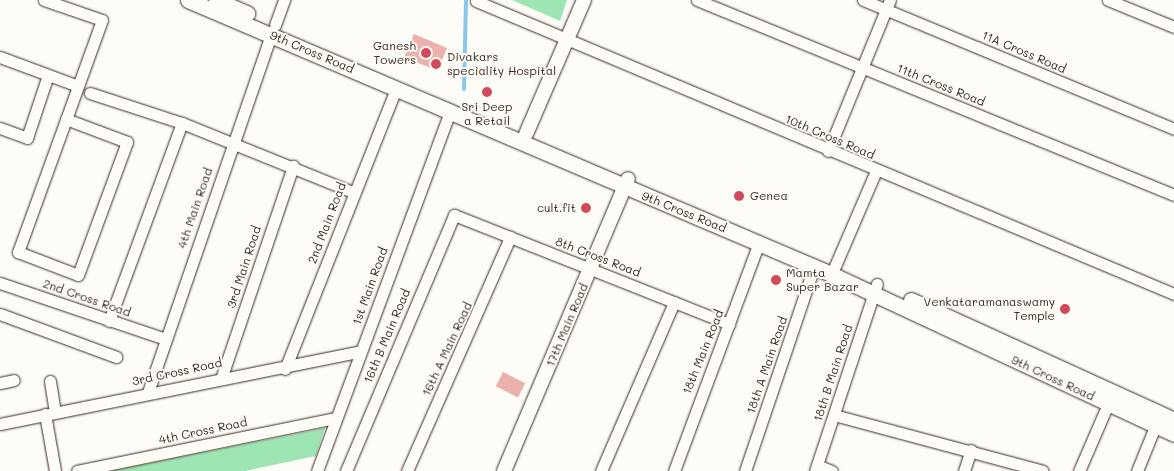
<!DOCTYPE html>
<style>
body{margin:0}
#map{position:relative;width:1174px;height:471px;overflow:hidden;background:#fdfcf7;font-family:Mali,sans-serif}
div>[style]{position:absolute}
.green>*{inset:0;background:#9de5b3}
.stream>*{height:4px;margin:-2px;padding:0 2px;transform-origin:2px;border-radius:2px;background:#8ac8eb}
.building>*{inset:0;background:#ecb1ac;transform-origin:0 0}
.roads{filter:drop-shadow(0 0 1px #3b2a1e) drop-shadow(0 0 1px #3b2a1e)}
.minor>*{height:11px;margin:-5.5px;padding:0 5.5px;transform-origin:5.5px;border-radius:5.5px;background:#fdfcf7}
.tertiary>*{height:14px;margin:-7px;padding:0 7px;transform-origin:7px;border-radius:7px;background:#fdfcf7}
.secondary>*{height:15px;margin:-7.5px;padding:0 7.5px;transform-origin:7.5px;border-radius:7.5px;background:#fdfcf7}
.dots>*{width:14px;height:14px;translate:-50% -50%;box-sizing:border-box;border:2px solid #fdfcf7;border-radius:50%}
span{translate:-50% -50%;white-space:nowrap;text-align:center;line-height:1.15;-webkit-text-stroke:4px #fdfcf7;paint-order:stroke}
.poi-label{font-size:12px;color:#3b2a1e}
.right{translate:-100% -50%;text-align:right}
.left{translate:0 -50%;text-align:left}
.street-label{font-size:12px;color:#3b2a1e}
</style>
<div id="map">
<div class="green">
<i style="clip-path:polygon(512px 0,567px 0,560px 21px)"></i>
<i style="clip-path:polygon(325px 428px,316px 456px,245px 471px,111px 471px)"></i>
</div>
<div class="stream">
<i style="left:464px;top:89px;width:89px;rotate:-88.7deg"></i>
</div>
<div class="building">
<i style="left:414px;top:34px;width:36px;height:25px;rotate:23deg"></i>
<i style="left:503px;top:372px;width:25px;height:16px;rotate:27deg"></i>
</div>
<div class="roads">
<div class="minor">
<i style="left:44px;top:0;width:61px;rotate:19deg"></i>
<i style="left:102px;top:20px;width:247px;rotate:109.9deg"></i>
<i style="left:18px;top:252px;width:64px;rotate:21deg"></i>
<i style="left:78px;top:275px;width:142px;rotate:-69.8deg"></i>
<i style="left:127px;top:142px;width:65px;rotate:-159.3deg"></i>
<i style="left:697px;top:0;width:515px;rotate:22.23deg"></i>
<i style="left:863px;top:0;width:337px;rotate:22.5deg"></i>
<i style="left:1108px;top:0;width:71px;rotate:22.2deg"></i>
<i style="left:476px;top:1px;width:757px;rotate:22.77deg"></i>
<i style="left:275px;top:25px;width:27px;rotate:-70deg"></i>
<i style="left:0;top:57px;width:83px;rotate:20.4deg"></i>
<i style="left:90px;top:93px;width:97px;rotate:18.1deg"></i>
<i style="left:0;top:128px;width:29px;rotate:20deg"></i>
<i style="left:27px;top:138px;width:66px;rotate:-71.6deg"></i>
<i style="left:828px;top:151px;width:163px;rotate:-67.7deg"></i>
<i style="left:835px;top:266px;width:103px;rotate:-66.7deg"></i>
<i style="left:0;top:283px;width:174px;rotate:18.7deg"></i>
<i style="left:0;top:314px;width:124px;rotate:20.3deg"></i>
<i style="left:109px;top:321px;width:211px;rotate:-69.8deg"></i>
<i style="left:182px;top:123px;width:184px;rotate:22deg"></i>
<i style="left:285px;top:369px;width:302px;rotate:-68.4deg"></i>
<i style="left:222px;top:376px;width:222px;rotate:-71.3deg"></i>
<i style="left:50px;top:381px;width:31px;rotate:81deg"></i>
<i style="left:0;top:383px;width:14px;rotate:-12deg"></i>
<i style="left:148px;top:392px;width:379px;rotate:-71deg"></i>
<i style="left:45px;top:414px;width:58px;rotate:80deg"></i>
<i style="left:834px;top:415px;width:216px;rotate:15deg"></i>
<i style="left:0;top:424px;width:368px;rotate:-11.4deg"></i>
<i style="left:817px;top:465px;width:16px;rotate:22deg"></i>
<i style="left:77px;top:471px;width:263px;rotate:-11.6deg"></i>
<i style="left:317px;top:471px;width:384px;rotate:-69.7deg"></i>
<i style="left:346px;top:471px;width:278px;rotate:-67.1deg"></i>
<i style="left:454px;top:215px;width:296px;rotate:21.6deg"></i>
<i style="left:407px;top:471px;width:256px;rotate:-66.2deg"></i>
<i style="left:601px;top:471px;width:184px;rotate:-66.6deg"></i>
<i style="left:674px;top:471px;width:243px;rotate:-69.6deg"></i>
<i style="left:745px;top:471px;width:215px;rotate:-71.3deg"></i>
<i style="left:815px;top:471px;width:197px;rotate:-71.7deg"></i>
<i style="left:964px;top:471px;width:22px;rotate:-72deg"></i>
<i style="left:1079px;top:471px;width:73px;rotate:-66.6deg"></i>
<i style="left:1137px;top:471px;width:56px;rotate:-68deg"></i>
</div>
<div class="tertiary">
<i style="left:526px;top:134px;width:146px;rotate:-66.6deg"></i>
<i style="left:504px;top:471px;width:317px;rotate:-67deg"></i>
</div>
<div class="secondary">
<i style="left:188px;top:0;width:699px;rotate:23.08deg"></i>
<i style="left:831px;top:274px;width:378px;rotate:25deg"></i>
<i style="left:216px;top:0;width:34px;rotate:23deg"></i>
<i style="left:911px;top:300px;width:289px;rotate:24.5deg"></i>
</div>
</div>
<div class="dots">
<i style="left:426px;top:53px;background:#d1495b"></i>
<i style="left:436px;top:64px;background:#d1495b"></i>
<i style="left:487px;top:92px;background:#d1495b"></i>
<i style="left:739px;top:196px;background:#d1495b"></i>
<i style="left:586px;top:208px;background:#d1495b"></i>
<i style="left:776px;top:280px;background:#d1495b"></i>
<i style="left:1065px;top:309px;background:#d1495b"></i>
</div>
<div class="poi-label">
<span class="right" style="left:416px;top:53px">Ganesh<br>Towers</span>
<span class="left" style="left:447px;top:64px">Divakars<br>speciality Hospital</span>
<span style="left:487px;top:114px">Sri Deep<br>a Retail</span>
<span class="left" style="left:750px;top:196px">Genea</span>
<span class="right" style="left:576px;top:208px">cult.fit</span>
<span class="left" style="left:786px;top:280px">Mamta<br>Super Bazar</span>
<span class="right" style="left:1055px;top:309px">Venkataramanaswamy<br>Temple</span>
</div>
<div class="street-label">
<span style="left:312px;top:52px;rotate:23deg">9th Cross Road</span>
<span style="left:1024px;top:52px;rotate:23deg">11A Cross Road</span>
<span style="left:941px;top:85px;rotate:22deg">11th Cross Road</span>
<span style="left:830px;top:137px;rotate:23deg">10th Cross Road</span>
<span style="left:195px;top:208px;rotate:-71deg">4th Main Road</span>
<span style="left:684px;top:212px;rotate:22deg">9th Cross Road</span>
<span style="left:327px;top:223px;rotate:-69deg">2nd Main Road</span>
<span style="left:598px;top:257px;rotate:21deg">8th Cross Road</span>
<span style="left:244px;top:267px;rotate:-72deg">3rd Main Road</span>
<span style="left:370px;top:286px;rotate:-70deg">1st Main Road</span>
<span style="left:87px;top:298px;rotate:19deg">2nd Cross Road</span>
<span style="left:567px;top:325px;rotate:-67deg">17th Main Road</span>
<span style="left:387px;top:336px;rotate:-67deg">16th B Main Road</span>
<span style="left:447px;top:349px;rotate:-65deg">16th A Main Road</span>
<span style="left:703px;top:352px;rotate:-68deg">18th Main Road</span>
<span style="left:767px;top:365px;rotate:-71deg">18th A Main Road</span>
<span style="left:177px;top:372px;rotate:-12deg">3rd Cross Road</span>
<span style="left:833px;top:373px;rotate:-72deg">18th B Main Road</span>
<span style="left:1053px;top:378px;rotate:25deg">9th Cross Road</span>
<span style="left:203px;top:431px;rotate:-12deg">4th Cross Road</span>
</div>
</div>
